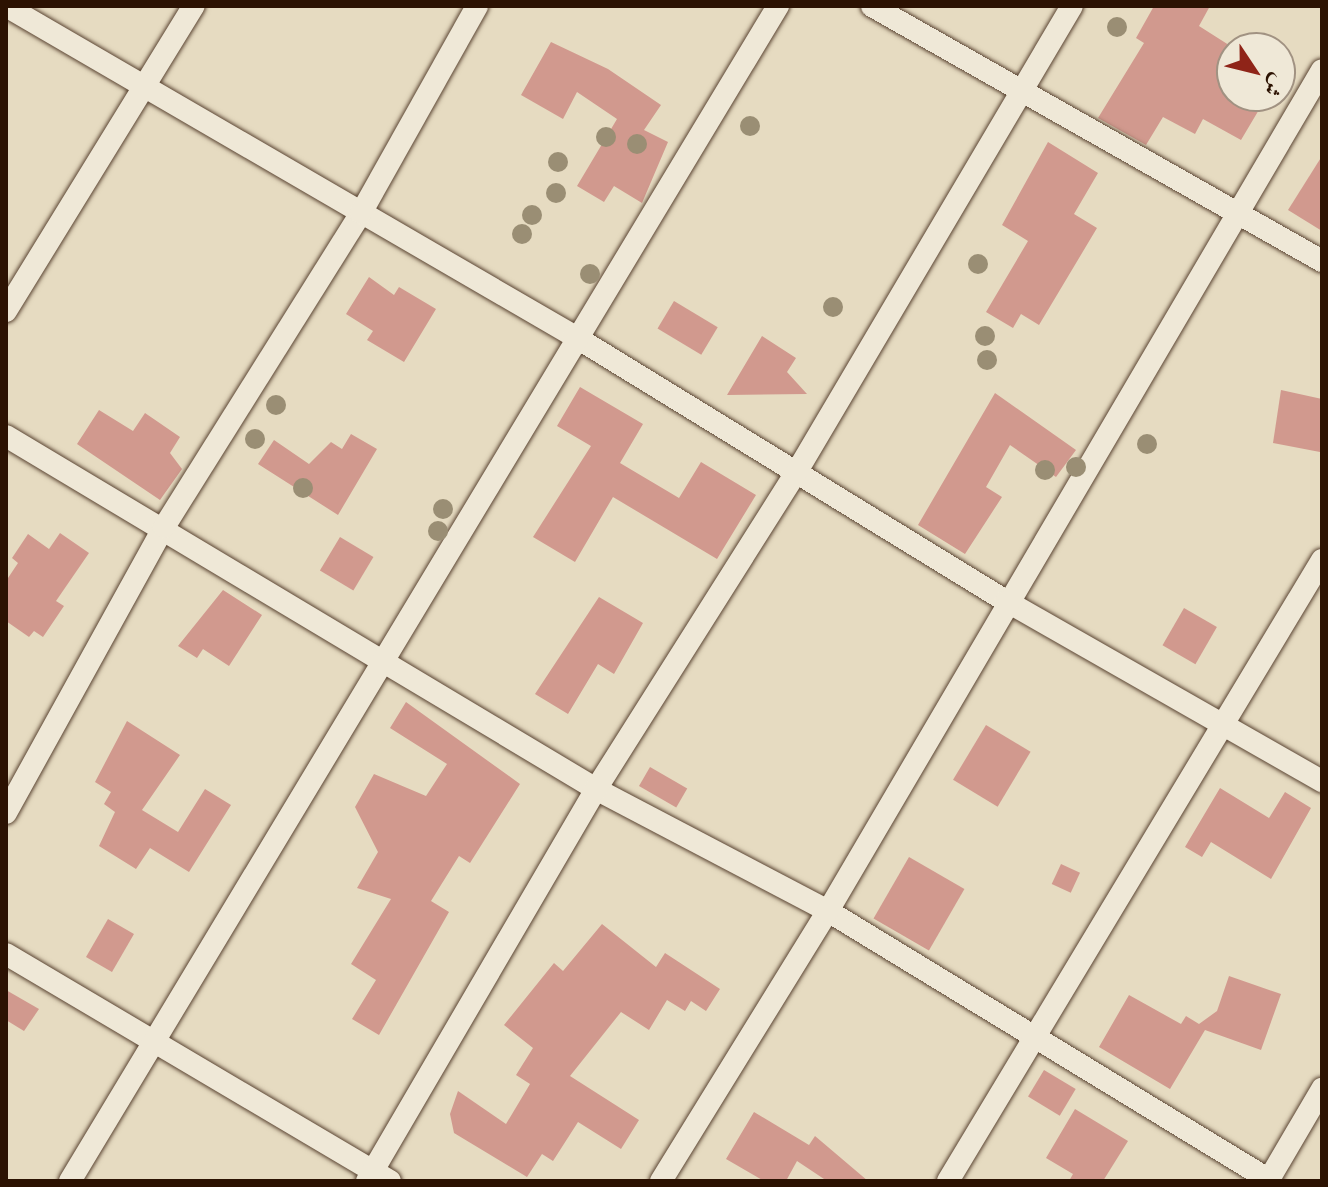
<!DOCTYPE html>
<meta charset="utf-8">
<style>
body{margin:0}
#map{position:relative;width:1328px;height:1187px;overflow:hidden;background:#e6dbc1;font-family:"Libre Bodoni",Amiri,serif}
div>[style]{position:absolute}
.building>*{inset:0;background:#d1998e;transform-origin:0 0}
.roads{filter:drop-shadow(0 0 2px #5a4432) drop-shadow(0 0 2px #5a4432)}
.street>*{height:22px;margin:-11px;padding:0 11px;transform-origin:11px;border-radius:11px;background:#efe8d7}
.trees>*{width:20px;height:20px;margin:-10px;border-radius:50%;background:#9a8e74}
span{translate:-50% -50%;white-space:nowrap;text-align:center;line-height:1.15;-webkit-text-stroke:7px #efe8d7;paint-order:stroke}
.frame{position:absolute;inset:0;border:8px solid #2c1202;pointer-events:none}
.north{position:absolute;left:1216px;top:32px;width:80px;height:80px;box-sizing:border-box;background:#efe8d7;border:2px solid #a19282;border-radius:50%;rotate:125deg;font-size:22px;font-weight:700;line-height:32px;text-align:center;color:#2c1202}
.north::after{content:'';display:block;margin:auto;width:28px;height:36px;background:#8f2418;clip-path:polygon(50% 0,100% 100%,50% 72%,0 100%)}
</style>
<div id="map">
<div class="building">
<i style="clip-path:polygon(1154px 6px,1210px 6px,1199px 26px,1232px 47px,1232px 96px,1263px 103px,1241px 140px,1203px 119px,1195px 134px,1163px 117px,1146px 145px,1098px 118px,1144px 43px,1136px 38px)"></i>
<i style="clip-path:polygon(551px 42px,608px 69px,661px 105px,644px 130px,668px 142px,642px 203px,614px 186px,604px 202px,577px 186px,617px 119px,577px 92px,563px 119px,521px 95px)"></i>
<i style="clip-path:polygon(1048px 142px,1098px 173px,1074px 214px,1097px 228px,1039px 325px,1021px 314px,1013px 328px,986px 312px,1028px 241px,1002px 225px)"></i>
<i style="clip-path:polygon(1322px 156px,1322px 231px,1288px 210px)"></i>
<i style="clip-path:polygon(369px 277px,394px 295px,399px 287px,436px 309px,404px 362px,367px 340px,373px 331px,346px 314px)"></i>
<i style="left:674px;top:301px;width:51px;height:32px;rotate:31deg"></i>
<i style="clip-path:polygon(762px 336px,796px 358px,787px 372px,807px 394px,727px 395px)"></i>
<i style="clip-path:polygon(580px 387px,643px 424px,620px 463px,679px 498px,701px 462px,756px 495px,717px 559px,613px 497px,575px 562px,533px 537px,591px 446px,557px 426px)"></i>
<i style="clip-path:polygon(1281px 390px,1322px 399px,1320px 452px,1273px 443px)"></i>
<i style="clip-path:polygon(995px 393px,1076px 450px,1056px 477px,1010px 445px,986px 487px,1002px 497px,965px 554px,918px 525px)"></i>
<i style="clip-path:polygon(99px 410px,133px 431px,145px 413px,180px 437px,170px 453px,182px 469px,160px 500px,77px 444px)"></i>
<i style="clip-path:polygon(351px 434px,377px 449px,338px 515px,258px 464px,274px 440px,309px 464px,331px 442px,342px 449px)"></i>
<i style="clip-path:polygon(60px 533px,89px 553px,56px 601px,64px 606px,43px 637px,34px 631px,29px 637px,6px 621px,6px 581px,18px 563px,12px 558px,28px 534px,49px 549px)"></i>
<i style="left:340px;top:537px;width:39px;height:39px;rotate:31deg"></i>
<i style="clip-path:polygon(223px 590px,262px 615px,229px 666px,203px 649px,197px 658px,178px 646px)"></i>
<i style="clip-path:polygon(599px 597px,643px 623px,614px 674px,598px 664px,568px 714px,535px 694px)"></i>
<i style="left:1184px;top:608px;width:38px;height:43px;rotate:30deg"></i>
<i style="clip-path:polygon(406px 702px,520px 784px,470px 863px,459px 856px,431px 901px,449px 912px,379px 1035px,352px 1019px,376px 980px,351px 964px,391px 899px,357px 888px,378px 852px,355px 807px,374px 774px,426px 796px,447px 764px,390px 728px)"></i>
<i style="clip-path:polygon(127px 721px,180px 755px,142px 810px,178px 832px,205px 789px,231px 805px,189px 872px,150px 848px,136px 869px,99px 846px,115px 812px,104px 804px,111px 792px,95px 782px)"></i>
<i style="left:986px;top:725px;width:52px;height:64px;rotate:31deg"></i>
<i style="left:650px;top:767px;width:43px;height:22px;rotate:30deg"></i>
<i style="clip-path:polygon(1220px 788px,1269px 818px,1285px 792px,1311px 808px,1271px 879px,1211px 842px,1202px 857px,1185px 847px)"></i>
<i style="left:909px;top:857px;width:64px;height:71px;rotate:30deg"></i>
<i style="left:1061px;top:864px;width:21px;height:22px;rotate:25deg"></i>
<i style="left:108px;top:919px;width:30px;height:44px;rotate:30deg"></i>
<i style="clip-path:polygon(602px 924px,656px 967px,665px 953px,720px 989px,706px 1011px,691px 1001px,685px 1011px,667px 1000px,649px 1030px,621px 1012px,570px 1076px,639px 1120px,621px 1149px,578px 1122px,553px 1161px,542px 1154px,527px 1177px,454px 1133px,450px 1114px,458px 1091px,506px 1124px,530px 1084px,516px 1075px,533px 1048px,504px 1025px,554px 963px,563px 971px)"></i>
<i style="clip-path:polygon(1229px 976px,1281px 994px,1261px 1050px,1205px 1030px,1170px 1089px,1099px 1047px,1129px 995px,1181px 1024px,1186px 1016px,1199px 1024px,1217px 1011px)"></i>
<i style="clip-path:polygon(6px 990px,39px 1009px,24px 1031px,6px 1020px)"></i>
<i style="left:1044px;top:1070px;width:37px;height:31px;rotate:31deg"></i>
<i style="clip-path:polygon(1075px 1109px,1128px 1141px,1103px 1181px,1069px 1181px,1073px 1174px,1046px 1158px)"></i>
<i style="clip-path:polygon(754px 1112px,809px 1145px,815px 1136px,868px 1181px,827px 1181px,797px 1161px,786px 1181px,764px 1181px,726px 1159px)"></i>
</div>
<div class="roads">
<div class="street">
<i style="left:6px;top:6px;width:657px;rotate:30.16deg"></i>
<i style="left:574px;top:336px;width:507px;rotate:31.53deg"></i>
<i style="left:1006px;top:601px;width:364px;rotate:29.7deg"></i>
<i style="left:872px;top:6px;width:517px;rotate:29.54deg"></i>
<i style="left:6px;top:311px;width:358px;rotate:-58.4deg"></i>
<i style="left:6px;top:436px;width:688px;rotate:30.89deg"></i>
<i style="left:596px;top:789px;width:262px;rotate:27.7deg"></i>
<i style="left:828px;top:911px;width:519px;rotate:31.36deg"></i>
<i style="left:6px;top:813px;width:327px;rotate:-61.1deg"></i>
<i style="left:164px;top:527px;width:371px;rotate:-57.9deg"></i>
<i style="left:361px;top:213px;width:237px;rotate:-60.7deg"></i>
<i style="left:6px;top:954px;width:446px;rotate:30.6deg"></i>
<i style="left:70px;top:1181px;width:1372px;rotate:-58.93deg"></i>
<i style="left:367px;top:1181px;width:454px;rotate:-59.7deg"></i>
<i style="left:596px;top:789px;width:374px;rotate:-57.7deg"></i>
<i style="left:796px;top:473px;width:542px;rotate:-59.42deg"></i>
<i style="left:661px;top:1181px;width:317px;rotate:-58.3deg"></i>
<i style="left:828px;top:911px;width:975px;rotate:-59.57deg"></i>
<i style="left:948px;top:1181px;width:725px;rotate:-58.94deg"></i>
<i style="left:1268px;top:1181px;width:107px;rotate:-59.6deg"></i>
</div>
</div>
<div class="trees">
<i style="left:1117px;top:27px"></i>
<i style="left:750px;top:126px"></i>
<i style="left:606px;top:137px"></i>
<i style="left:637px;top:144px"></i>
<i style="left:558px;top:162px"></i>
<i style="left:556px;top:193px"></i>
<i style="left:532px;top:215px"></i>
<i style="left:522px;top:234px"></i>
<i style="left:978px;top:264px"></i>
<i style="left:590px;top:274px"></i>
<i style="left:833px;top:307px"></i>
<i style="left:985px;top:336px"></i>
<i style="left:987px;top:360px"></i>
<i style="left:276px;top:405px"></i>
<i style="left:255px;top:439px"></i>
<i style="left:1147px;top:444px"></i>
<i style="left:1076px;top:467px"></i>
<i style="left:1045px;top:470px"></i>
<i style="left:303px;top:488px"></i>
<i style="left:443px;top:509px"></i>
<i style="left:438px;top:531px"></i>
</div>
<div class="frame"></div>
<div class="north">ش</div>
</div>
